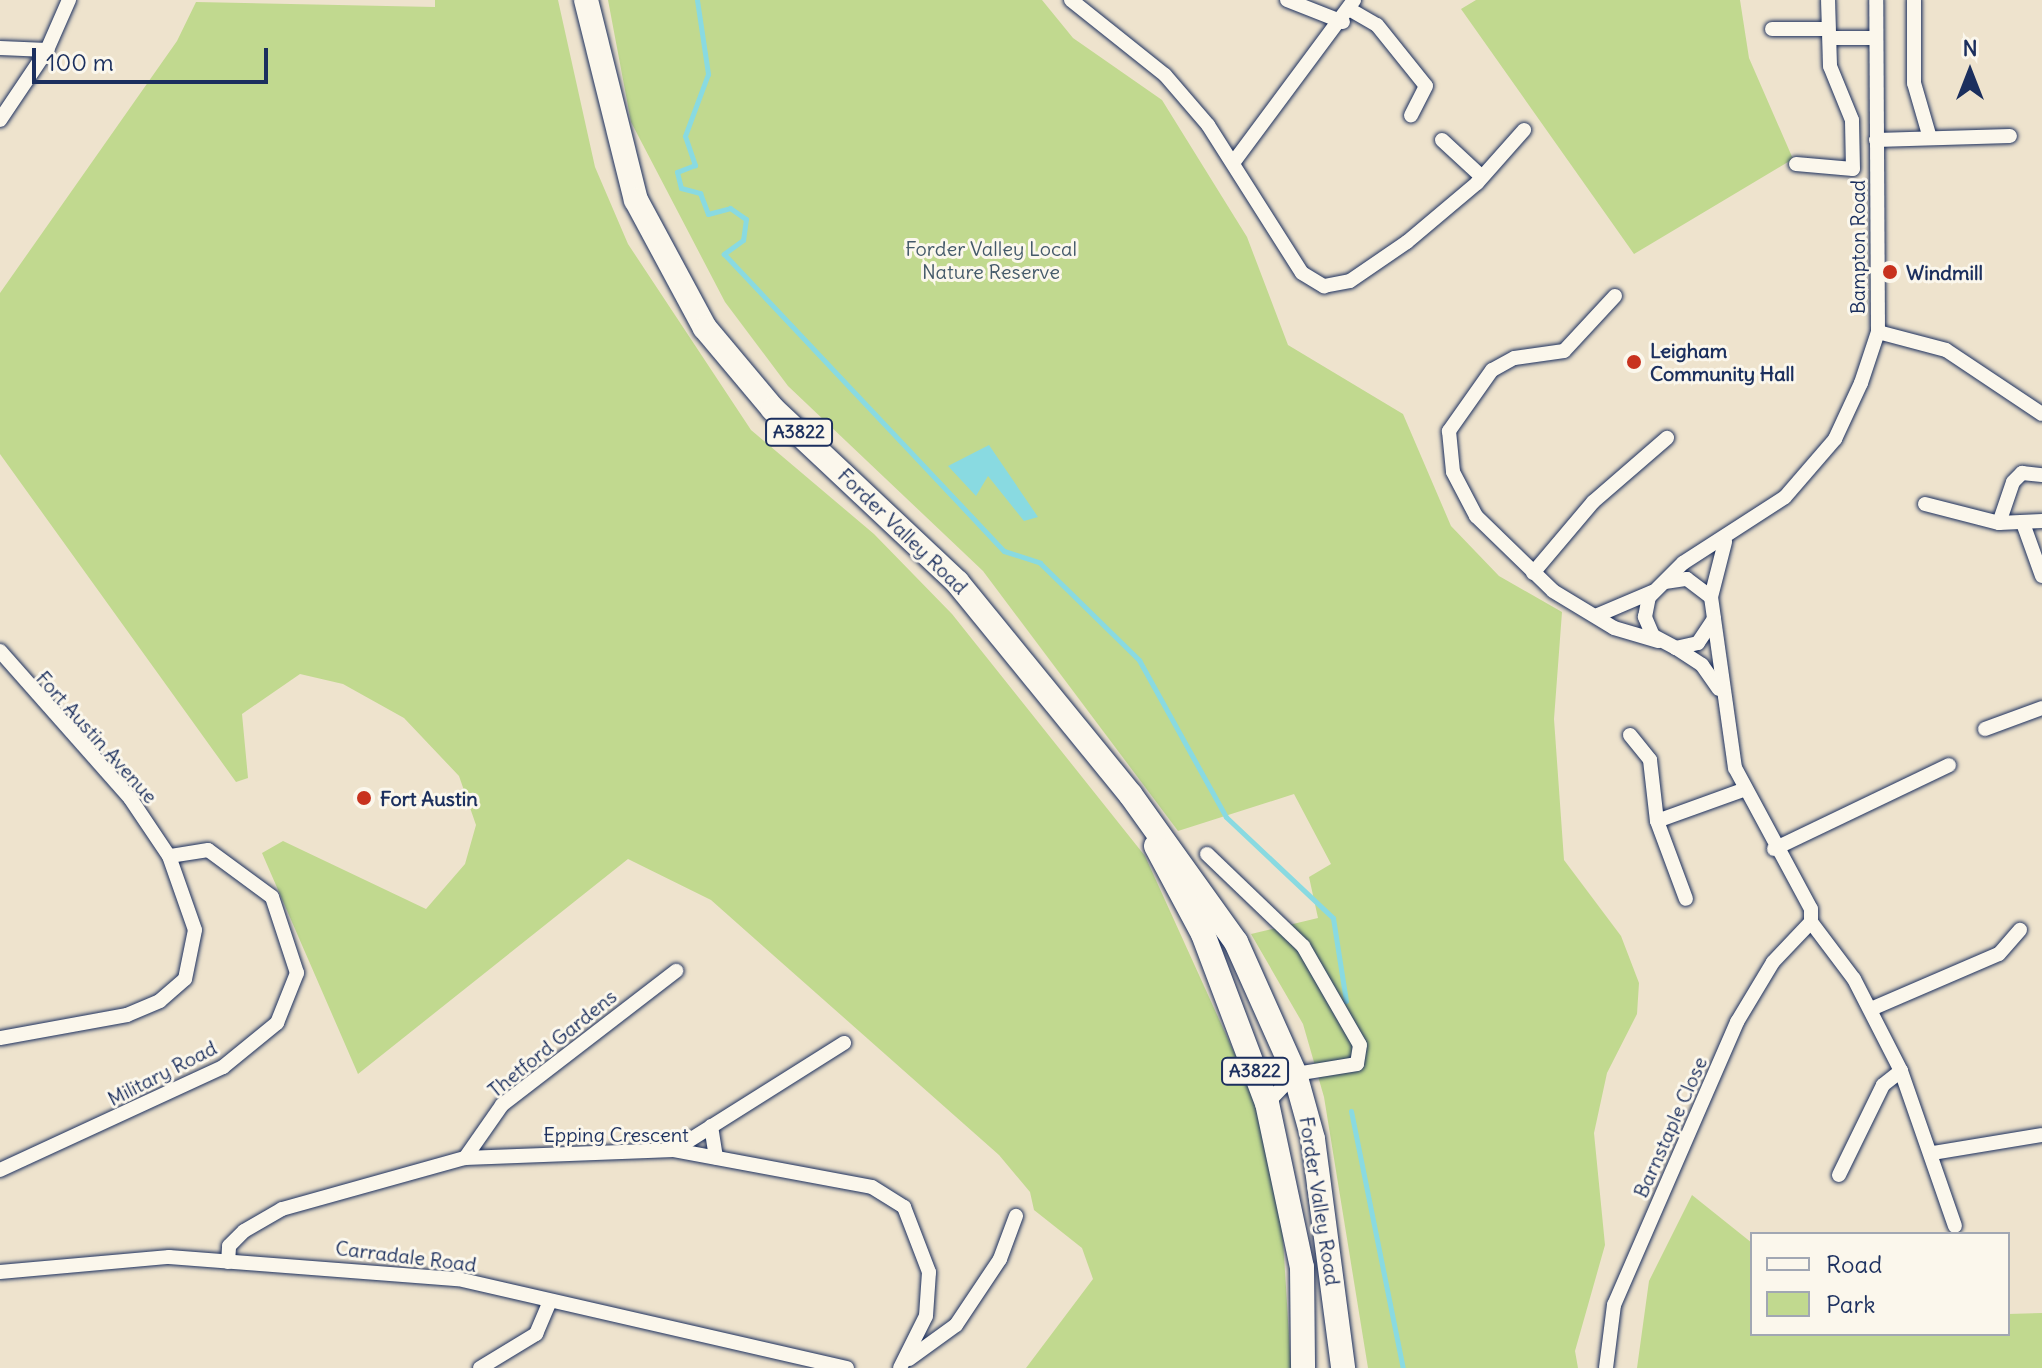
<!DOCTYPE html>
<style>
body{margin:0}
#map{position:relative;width:2042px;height:1368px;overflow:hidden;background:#eee3cd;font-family:Delius,sans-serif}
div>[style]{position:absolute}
.green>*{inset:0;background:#c1d98f}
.water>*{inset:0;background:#89dae1}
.stream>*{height:5px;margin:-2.5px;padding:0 2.5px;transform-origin:2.5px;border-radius:2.5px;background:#89dae1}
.roads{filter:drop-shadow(0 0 2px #1b2f5e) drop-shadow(0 0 2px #1b2f5e)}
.minor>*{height:14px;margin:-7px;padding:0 7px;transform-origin:7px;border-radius:7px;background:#fbf7ec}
.primary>*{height:24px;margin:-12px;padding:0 12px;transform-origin:12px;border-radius:12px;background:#fbf7ec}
.dots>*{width:22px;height:22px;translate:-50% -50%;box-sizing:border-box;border:4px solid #fbf7ec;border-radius:50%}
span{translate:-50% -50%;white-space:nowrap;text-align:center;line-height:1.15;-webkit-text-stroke:6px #fbf7ec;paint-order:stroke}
.shield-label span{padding:2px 6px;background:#fbf7ec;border:2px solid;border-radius:6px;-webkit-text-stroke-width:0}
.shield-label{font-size:18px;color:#1b2f5e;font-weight:700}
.street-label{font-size:20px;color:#1b2f5e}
.park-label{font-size:20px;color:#445a6a}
.poi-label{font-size:20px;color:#1b2f5e;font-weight:700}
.left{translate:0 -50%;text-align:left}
.legend{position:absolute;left:1750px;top:1232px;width:260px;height:104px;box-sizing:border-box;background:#fbf7ec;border:2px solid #a1a7b3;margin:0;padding:10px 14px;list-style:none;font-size:24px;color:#1b2f5e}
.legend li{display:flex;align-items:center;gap:16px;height:40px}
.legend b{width:40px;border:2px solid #a1a7b3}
.north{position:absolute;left:1930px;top:32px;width:80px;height:80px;-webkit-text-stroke:6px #fbf7ec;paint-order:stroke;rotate:0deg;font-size:22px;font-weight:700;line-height:32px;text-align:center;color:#1b2f5e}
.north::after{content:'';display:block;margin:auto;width:28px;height:36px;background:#1b2f5e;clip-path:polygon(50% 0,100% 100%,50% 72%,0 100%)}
.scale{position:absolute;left:32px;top:48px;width:236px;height:36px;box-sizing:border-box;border:4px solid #1b2f5e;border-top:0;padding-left:10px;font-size:24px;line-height:28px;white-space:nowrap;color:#1b2f5e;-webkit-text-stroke:6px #fbf7ec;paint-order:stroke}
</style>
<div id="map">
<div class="green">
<i style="clip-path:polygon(435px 0,558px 0,595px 167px,628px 244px,751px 430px,874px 534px,952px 614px,1145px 856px,1258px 1105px,1282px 1223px,1291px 1368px,1026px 1368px,1093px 1279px,1082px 1248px,1034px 1210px,1030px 1192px,999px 1155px,711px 900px,628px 859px,358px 1074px,262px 853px,283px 841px,426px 909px,465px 864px,476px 825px,459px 776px,404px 718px,343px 684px,300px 674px,242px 714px,248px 778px,236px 782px,0 454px,0 293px,177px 41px,196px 2px,435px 7px)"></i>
<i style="clip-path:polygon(608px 0,1042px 0,1073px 38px,1162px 100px,1247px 237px,1288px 345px,1403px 414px,1451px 526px,1499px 576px,1562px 612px,1554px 719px,1564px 860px,1621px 936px,1639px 983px,1637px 1014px,1607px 1073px,1594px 1133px,1605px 1245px,1575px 1351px,1578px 1368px,1368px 1368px,1324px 1097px,1303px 1024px,1251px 934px,1318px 918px,1309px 877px,1331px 864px,1294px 794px,1178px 831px,983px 571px,788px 386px,725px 302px,631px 122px)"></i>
<i style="clip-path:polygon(1476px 0,1740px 0,1749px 58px,1793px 159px,1634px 254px,1461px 9px)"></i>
<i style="clip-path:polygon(1692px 1195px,1752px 1243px,1752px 1334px,2008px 1334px,2008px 1314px,2042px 1313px,2042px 1368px,1637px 1368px,1649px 1281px)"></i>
</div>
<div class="water">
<i style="clip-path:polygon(989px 445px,1038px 517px,1024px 521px,988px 476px,976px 496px,948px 466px)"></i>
</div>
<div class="stream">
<i style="left:697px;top:0;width:75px;rotate:81.5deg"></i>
<i style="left:708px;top:74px;width:66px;rotate:110.4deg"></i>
<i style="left:685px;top:136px;width:31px;rotate:71deg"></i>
<i style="left:695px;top:165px;width:19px;rotate:159deg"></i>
<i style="left:677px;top:172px;width:16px;rotate:76deg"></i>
<i style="left:681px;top:188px;width:20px;rotate:15deg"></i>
<i style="left:700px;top:193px;width:22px;rotate:69deg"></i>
<i style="left:708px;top:214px;width:23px;rotate:-15deg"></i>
<i style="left:730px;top:208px;width:19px;rotate:35deg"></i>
<i style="left:746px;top:219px;width:21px;rotate:98deg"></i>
<i style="left:743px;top:240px;width:24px;rotate:144deg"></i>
<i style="left:724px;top:254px;width:408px;rotate:46.7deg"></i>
<i style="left:1004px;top:551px;width:38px;rotate:18deg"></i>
<i style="left:1040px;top:563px;width:139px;rotate:44.4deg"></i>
<i style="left:1139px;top:660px;width:179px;rotate:61deg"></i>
<i style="left:1226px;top:817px;width:147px;rotate:43.3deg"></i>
<i style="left:1333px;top:918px;width:84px;rotate:81.1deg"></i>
<i style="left:1351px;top:1111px;width:262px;rotate:78.6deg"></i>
</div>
<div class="roads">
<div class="minor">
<i style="left:1071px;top:0;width:120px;rotate:38.6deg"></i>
<i style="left:1165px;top:75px;width:66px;rotate:49.3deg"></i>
<i style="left:1208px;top:125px;width:175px;rotate:57.6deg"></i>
<i style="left:1302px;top:273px;width:26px;rotate:31deg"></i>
<i style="left:1324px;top:286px;width:26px;rotate:-11deg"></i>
<i style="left:1350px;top:281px;width:69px;rotate:-34.4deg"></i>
<i style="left:1407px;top:242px;width:92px;rotate:-40.1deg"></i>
<i style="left:1477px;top:183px;width:71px;rotate:-48.4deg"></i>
<i style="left:1287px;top:0;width:60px;rotate:21.4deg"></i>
<i style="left:1914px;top:0;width:83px;rotate:90deg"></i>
<i style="left:1914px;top:83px;width:57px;rotate:73.8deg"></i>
<i style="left:1349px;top:9px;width:32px;rotate:30deg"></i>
<i style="left:1377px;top:25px;width:78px;rotate:51.2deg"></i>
<i style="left:1426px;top:86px;width:33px;rotate:117deg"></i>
<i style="left:1772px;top:29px;width:56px"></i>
<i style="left:1832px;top:38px;width:44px"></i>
<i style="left:0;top:48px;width:47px;rotate:2.4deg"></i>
<i style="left:0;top:120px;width:84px;rotate:-56.1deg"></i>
<i style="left:47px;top:50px;width:55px;rotate:-66.3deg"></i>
<i style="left:1442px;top:140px;width:54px;rotate:42.8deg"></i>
<i style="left:1876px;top:140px;width:134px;rotate:-1.7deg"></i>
<i style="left:1233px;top:163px;width:203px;rotate:-53.4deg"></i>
<i style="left:1796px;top:164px;width:57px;rotate:5deg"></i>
<i style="left:1853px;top:169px;width:49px;rotate:-91.2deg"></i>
<i style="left:1852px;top:120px;width:58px;rotate:-112.2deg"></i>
<i style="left:1830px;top:66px;width:66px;rotate:-91.7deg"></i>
<i style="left:1615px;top:296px;width:75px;rotate:132.8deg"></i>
<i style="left:1564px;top:351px;width:50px;rotate:172deg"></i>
<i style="left:1514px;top:358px;width:25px;rotate:151deg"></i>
<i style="left:1492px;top:370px;width:75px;rotate:125.2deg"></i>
<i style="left:1449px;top:431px;width:41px;rotate:84.4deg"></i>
<i style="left:1453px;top:472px;width:50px;rotate:62.4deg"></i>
<i style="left:1476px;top:516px;width:107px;rotate:44.2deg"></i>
<i style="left:1553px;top:591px;width:71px;rotate:31.2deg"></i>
<i style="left:1614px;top:628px;width:46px;rotate:16.5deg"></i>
<i style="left:1878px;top:332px;width:70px;rotate:14.8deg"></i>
<i style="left:1946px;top:350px;width:115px;rotate:33.7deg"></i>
<i style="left:1925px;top:504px;width:76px;rotate:14.4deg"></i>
<i style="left:1999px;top:523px;width:43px;rotate:-2.7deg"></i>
<i style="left:1999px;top:523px;width:43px;rotate:-71.1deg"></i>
<i style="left:2013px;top:482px;width:13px;rotate:-45deg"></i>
<i style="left:2022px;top:473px;width:20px;rotate:6deg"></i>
<i style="left:2024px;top:526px;width:53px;rotate:70.2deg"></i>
<i style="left:1533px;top:573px;width:93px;rotate:-49.8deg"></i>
<i style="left:1593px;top:502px;width:98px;rotate:-40.9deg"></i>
<i style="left:1665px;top:582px;width:22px;rotate:-8deg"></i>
<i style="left:1687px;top:579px;width:30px;rotate:37deg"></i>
<i style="left:1711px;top:597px;width:22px;rotate:82deg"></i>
<i style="left:1714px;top:619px;width:29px;rotate:124deg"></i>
<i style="left:1698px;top:643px;width:23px;rotate:167deg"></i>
<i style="left:1676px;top:648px;width:26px;rotate:-152deg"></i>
<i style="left:1653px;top:636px;width:21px;rotate:-113deg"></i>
<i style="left:1645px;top:617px;width:20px;rotate:-79deg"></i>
<i style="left:1649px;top:597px;width:48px;rotate:-45deg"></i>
<i style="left:1683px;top:563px;width:121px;rotate:-32.9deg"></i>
<i style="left:1785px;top:497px;width:77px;rotate:-49.2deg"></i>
<i style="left:1835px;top:439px;width:62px;rotate:-65.1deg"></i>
<i style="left:1861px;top:383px;width:54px;rotate:-71.6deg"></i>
<i style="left:1878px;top:332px;width:332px;rotate:-90.3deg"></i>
<i style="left:1711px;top:597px;width:57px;rotate:-75.7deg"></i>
<i style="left:1598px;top:615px;width:59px;rotate:-23.1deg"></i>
<i style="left:1676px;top:648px;width:31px;rotate:33deg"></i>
<i style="left:1702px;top:665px;width:29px;rotate:55deg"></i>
<i style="left:0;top:651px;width:196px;rotate:48.5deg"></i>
<i style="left:130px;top:798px;width:70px;rotate:56.1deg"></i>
<i style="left:169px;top:856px;width:78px;rotate:70.6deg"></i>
<i style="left:195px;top:930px;width:50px;rotate:101.5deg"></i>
<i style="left:185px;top:979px;width:33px;rotate:139deg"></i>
<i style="left:160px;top:1001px;width:36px;rotate:157deg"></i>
<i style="left:127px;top:1015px;width:129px;rotate:169.7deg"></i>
<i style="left:1985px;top:729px;width:61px;rotate:-20.2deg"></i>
<i style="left:1630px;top:735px;width:32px;rotate:51deg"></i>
<i style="left:1650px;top:760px;width:61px;rotate:83.5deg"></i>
<i style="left:1657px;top:821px;width:83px;rotate:69.6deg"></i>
<i style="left:1657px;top:821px;width:91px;rotate:-19.8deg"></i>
<i style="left:1774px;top:849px;width:194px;rotate:-25.6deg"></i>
<i style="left:1207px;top:854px;width:133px;rotate:43.8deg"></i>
<i style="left:1303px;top:946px;width:114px;rotate:60.1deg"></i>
<i style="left:1360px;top:1045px;width:19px;rotate:99deg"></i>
<i style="left:1357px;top:1064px;width:63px;rotate:170.8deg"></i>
<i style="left:1295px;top:1074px;width:40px;rotate:134deg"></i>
<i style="left:1811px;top:922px;width:71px;rotate:53deg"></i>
<i style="left:1854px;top:979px;width:103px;rotate:62.9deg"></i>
<i style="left:1901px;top:1071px;width:164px;rotate:70.8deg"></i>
<i style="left:1871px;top:1009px;width:139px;rotate:-23.3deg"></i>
<i style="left:1999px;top:954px;width:32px;rotate:-49deg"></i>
<i style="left:711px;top:1126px;width:32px;rotate:81deg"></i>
<i style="left:674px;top:1150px;width:201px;rotate:-32.2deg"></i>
<i style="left:1933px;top:1153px;width:110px;rotate:-9.4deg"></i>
<i style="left:465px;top:1158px;width:65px;rotate:-55.1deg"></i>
<i style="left:502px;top:1105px;width:220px;rotate:-37.6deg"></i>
<i style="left:0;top:1170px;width:246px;rotate:-24.8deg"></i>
<i style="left:223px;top:1067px;width:70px;rotate:-39.2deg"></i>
<i style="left:277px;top:1023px;width:54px;rotate:-68.2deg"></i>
<i style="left:297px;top:973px;width:80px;rotate:-108.2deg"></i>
<i style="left:272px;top:897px;width:79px;rotate:-143.7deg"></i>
<i style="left:208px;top:850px;width:39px;rotate:171deg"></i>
<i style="left:1839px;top:1175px;width:100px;rotate:-63.9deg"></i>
<i style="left:1883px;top:1085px;width:23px;rotate:-38deg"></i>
<i style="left:228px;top:1262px;width:16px;rotate:-86deg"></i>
<i style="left:229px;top:1246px;width:21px;rotate:-45deg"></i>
<i style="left:244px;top:1231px;width:44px;rotate:-30.1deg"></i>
<i style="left:282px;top:1209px;width:190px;rotate:-15.6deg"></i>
<i style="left:465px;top:1158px;width:209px;rotate:-2.2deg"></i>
<i style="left:674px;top:1150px;width:201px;rotate:10.6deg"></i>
<i style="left:872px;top:1187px;width:38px;rotate:32deg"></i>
<i style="left:904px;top:1207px;width:70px;rotate:69deg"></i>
<i style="left:929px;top:1272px;width:44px;rotate:93.9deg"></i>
<i style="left:926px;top:1316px;width:58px;rotate:116.6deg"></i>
<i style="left:0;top:1272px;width:170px;rotate:-5.1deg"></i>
<i style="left:169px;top:1257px;width:290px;rotate:4.4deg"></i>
<i style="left:458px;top:1279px;width:399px;rotate:12.9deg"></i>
<i style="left:909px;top:1359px;width:58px;rotate:-35.9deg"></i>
<i style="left:956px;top:1325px;width:79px;rotate:-56.3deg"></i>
<i style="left:1000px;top:1259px;width:46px;rotate:-69.6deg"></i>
<i style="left:480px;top:1368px;width:66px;rotate:-31.3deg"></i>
<i style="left:536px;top:1334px;width:34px;rotate:-67deg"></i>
<i style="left:1606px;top:1368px;width:64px;rotate:-82.8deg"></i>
<i style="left:1614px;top:1305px;width:309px;rotate:-66.5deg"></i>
<i style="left:1737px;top:1022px;width:70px;rotate:-59deg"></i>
<i style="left:1773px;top:962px;width:55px;rotate:-46.5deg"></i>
<i style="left:1811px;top:922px;width:13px;rotate:-90deg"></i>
<i style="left:1811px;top:909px;width:160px;rotate:-118.3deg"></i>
<i style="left:1735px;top:768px;width:150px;rotate:-98deg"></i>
</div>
<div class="primary">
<i style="left:586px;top:0;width:206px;rotate:76deg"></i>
<i style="left:636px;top:200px;width:145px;rotate:61.7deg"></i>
<i style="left:705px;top:328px;width:106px;rotate:50deg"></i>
<i style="left:773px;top:409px;width:253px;rotate:43.2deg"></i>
<i style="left:957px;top:582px;width:274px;rotate:50.8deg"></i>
<i style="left:1130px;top:794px;width:182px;rotate:54.4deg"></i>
<i style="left:1236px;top:942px;width:145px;rotate:65.9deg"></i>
<i style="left:1295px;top:1074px;width:67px;rotate:74.5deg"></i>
<i style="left:1313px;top:1139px;width:231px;rotate:82.5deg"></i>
<i style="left:1156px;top:846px;width:100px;rotate:61.9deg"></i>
<i style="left:1203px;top:934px;width:181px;rotate:69.3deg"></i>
<i style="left:1267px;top:1103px;width:168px;rotate:78deg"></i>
<i style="left:1302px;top:1267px;width:101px;rotate:89.4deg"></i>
</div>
</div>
<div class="dots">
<i style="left:1890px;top:272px;background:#c8321e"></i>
<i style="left:1634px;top:362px;background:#c8321e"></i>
<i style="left:364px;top:798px;background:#c8321e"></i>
</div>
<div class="shield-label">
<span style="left:799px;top:432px">A3822</span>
<span style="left:1255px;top:1071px">A3822</span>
</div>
<div class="street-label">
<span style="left:1857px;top:247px;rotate:-90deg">Bampton Road</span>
<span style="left:903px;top:531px;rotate:44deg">Forder Valley Road</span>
<span style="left:97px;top:737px;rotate:48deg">Fort Austin Avenue</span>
<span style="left:552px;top:1043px;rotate:-39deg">Thetford Gardens</span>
<span style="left:162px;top:1073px;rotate:-27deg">Military Road</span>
<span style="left:1670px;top:1127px;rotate:-66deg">Barnstaple Close</span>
<span style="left:616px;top:1134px">Epping Crescent</span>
<span style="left:1320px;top:1201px;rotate:81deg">Forder Valley Road</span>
<span style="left:406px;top:1256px;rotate:7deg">Carradale Road</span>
</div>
<div class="park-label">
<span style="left:991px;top:260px">Forder Valley Local<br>Nature Reserve</span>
</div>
<div class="poi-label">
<span class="left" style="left:1906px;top:272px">Windmill</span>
<span class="left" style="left:1650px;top:362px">Leigham<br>Community Hall</span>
<span class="left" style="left:380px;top:798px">Fort Austin</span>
</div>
<ul class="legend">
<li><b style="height:10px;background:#fbf7ec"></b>Road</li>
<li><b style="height:22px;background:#c1d98f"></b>Park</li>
</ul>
<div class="north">N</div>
<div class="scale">100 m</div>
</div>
